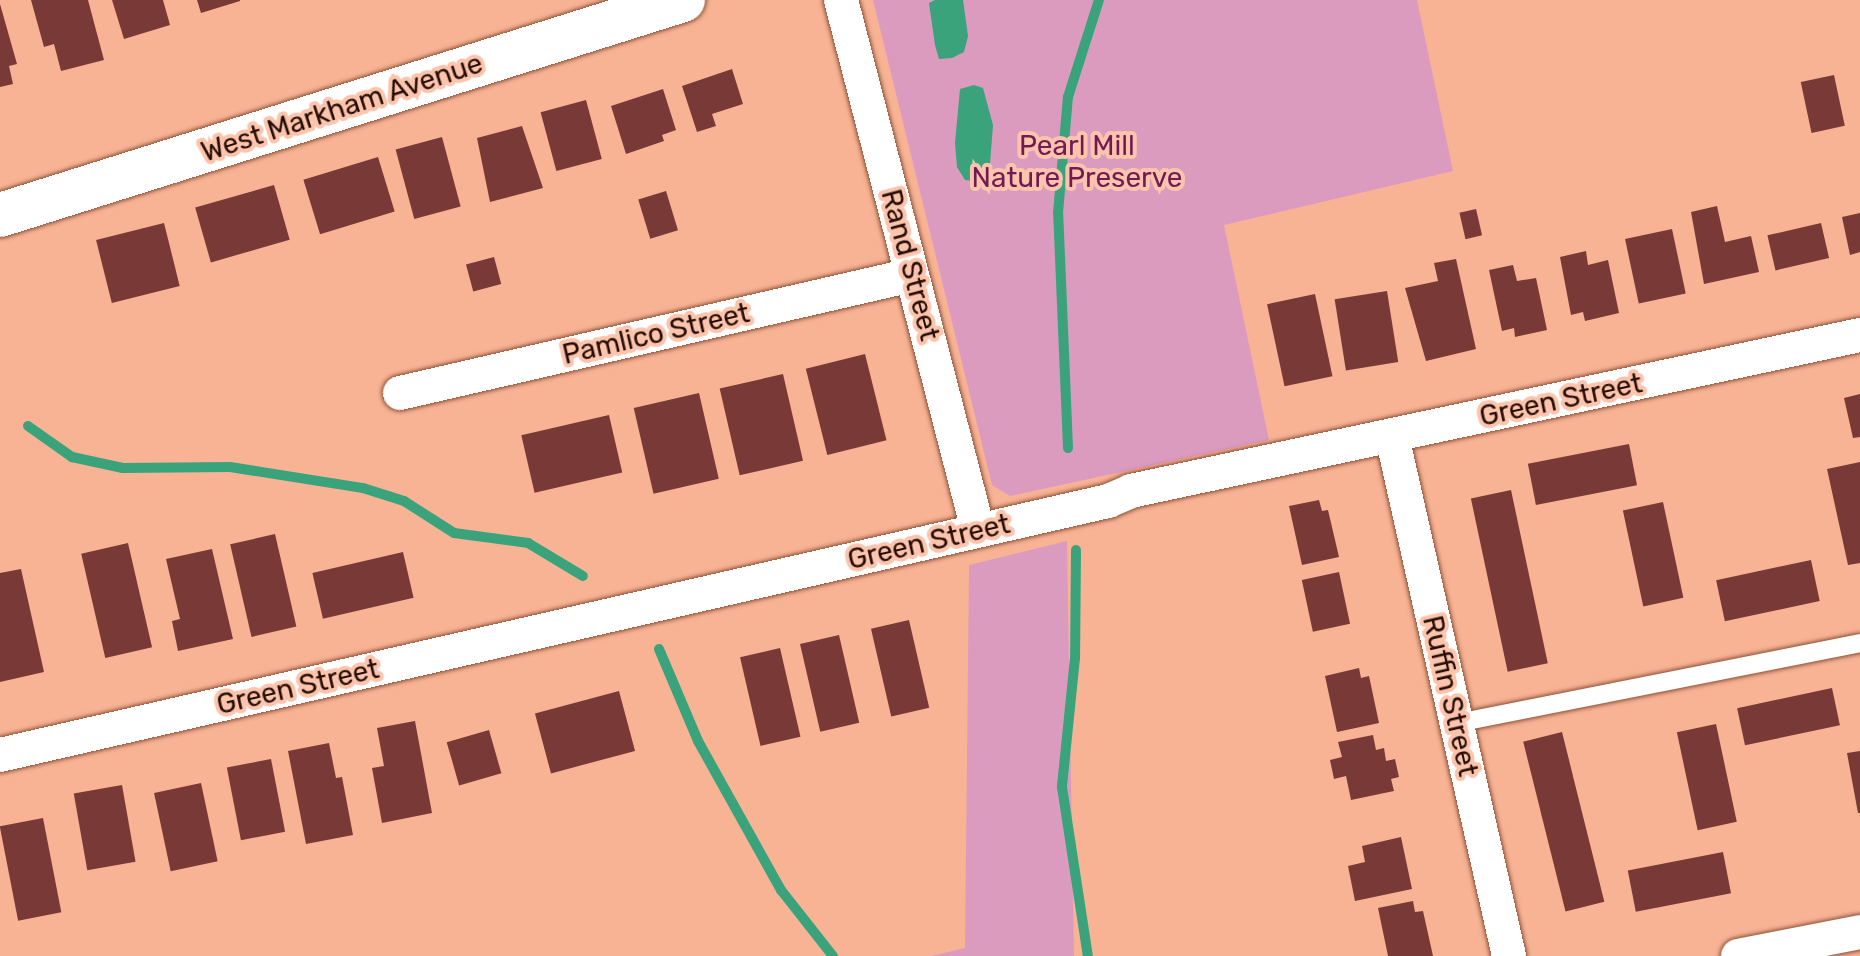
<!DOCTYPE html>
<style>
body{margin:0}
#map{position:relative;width:1860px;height:956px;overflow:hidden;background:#f8b395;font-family:Rubik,sans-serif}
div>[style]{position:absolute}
.green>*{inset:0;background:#db9bbf}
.water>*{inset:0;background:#3aa37b}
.stream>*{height:10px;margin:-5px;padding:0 5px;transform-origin:5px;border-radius:5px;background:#3aa37b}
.building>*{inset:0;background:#793936;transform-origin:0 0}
.roads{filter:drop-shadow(0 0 2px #8d5136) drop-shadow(0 0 2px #8d5136)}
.lane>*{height:18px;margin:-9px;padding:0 9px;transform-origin:9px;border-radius:9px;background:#fff}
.street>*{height:34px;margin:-17px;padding:0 17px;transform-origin:17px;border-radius:17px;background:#fff}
.secondary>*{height:44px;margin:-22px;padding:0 22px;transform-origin:22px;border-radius:22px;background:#fff}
span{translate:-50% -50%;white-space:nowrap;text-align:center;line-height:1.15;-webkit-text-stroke:8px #fcc4ac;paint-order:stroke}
.street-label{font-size:28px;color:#250d03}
.park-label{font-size:28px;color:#721a55}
</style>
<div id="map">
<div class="green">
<i style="clip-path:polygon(873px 0,1417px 0,1453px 171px,1224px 225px,1269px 440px,1010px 496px,992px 485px)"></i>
<i style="clip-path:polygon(1067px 541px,1074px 956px,931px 956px,965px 948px,969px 565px)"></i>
</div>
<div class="water">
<i style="clip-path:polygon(935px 0,963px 0,968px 36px,964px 52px,952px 58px,939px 59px,935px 45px,929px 3px)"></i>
<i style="clip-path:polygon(974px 85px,983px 88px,993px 125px,989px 177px,974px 181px,965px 180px,957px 167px,955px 143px,960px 89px)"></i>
</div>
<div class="stream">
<i style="left:28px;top:426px;width:54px;rotate:35.2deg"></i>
<i style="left:72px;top:457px;width:52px;rotate:12.2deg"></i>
<i style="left:123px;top:468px;width:107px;rotate:-0.5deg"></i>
<i style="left:230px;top:467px;width:135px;rotate:9deg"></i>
<i style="left:363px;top:488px;width:43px;rotate:17.6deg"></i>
<i style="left:404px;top:501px;width:59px;rotate:32.6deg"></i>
<i style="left:454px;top:533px;width:75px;rotate:7.7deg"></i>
<i style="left:528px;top:543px;width:64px;rotate:31deg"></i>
<i style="left:1068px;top:448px;width:235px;rotate:-92.4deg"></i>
<i style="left:1058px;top:213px;width:116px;rotate:-85.1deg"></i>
<i style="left:1068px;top:97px;width:102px;rotate:-72.3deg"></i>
<i style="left:1076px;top:550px;width:108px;rotate:90.5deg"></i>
<i style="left:1075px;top:658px;width:130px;rotate:95.8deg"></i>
<i style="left:1062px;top:787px;width:171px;rotate:81.3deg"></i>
<i style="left:659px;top:649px;width:100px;rotate:67deg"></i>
<i style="left:698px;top:741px;width:171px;rotate:60.9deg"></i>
<i style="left:781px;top:890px;width:84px;rotate:51.8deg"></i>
</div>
<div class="building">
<i style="clip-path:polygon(31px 0,88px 0,104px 60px,61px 71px,54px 44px,44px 47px)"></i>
<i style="clip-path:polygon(112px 0,163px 0,170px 25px,124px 39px)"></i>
<i style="clip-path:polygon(197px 0,240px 0,240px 1px,201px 13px)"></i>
<i style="clip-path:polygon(0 4px,17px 64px,9px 66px,13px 84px,0 87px)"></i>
<i style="clip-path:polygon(732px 69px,743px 104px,712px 114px,716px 126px,697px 132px,682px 86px)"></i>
<i style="left:1834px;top:75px;width:52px;height:34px;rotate:78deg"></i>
<i style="clip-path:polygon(663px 89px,676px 130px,662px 135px,664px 141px,626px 154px,611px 106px)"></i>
<i style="left:586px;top:100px;width:61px;height:47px;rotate:75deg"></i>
<i style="clip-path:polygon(522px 126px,543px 188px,490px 202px,477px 138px)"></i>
<i style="left:442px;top:137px;width:72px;height:48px;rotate:75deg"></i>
<i style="left:378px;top:157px;width:57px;height:78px;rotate:73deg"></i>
<i style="left:274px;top:185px;width:57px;height:82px;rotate:74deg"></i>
<i style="left:666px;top:191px;width:41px;height:29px;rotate:73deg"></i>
<i style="clip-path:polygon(1717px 206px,1725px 242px,1751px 236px,1759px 272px,1704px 284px,1691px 212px)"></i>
<i style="left:1476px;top:209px;width:27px;height:17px;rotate:77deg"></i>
<i style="clip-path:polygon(1860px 213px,1860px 252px,1850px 255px,1842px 217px)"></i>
<i style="left:164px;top:223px;width:65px;height:70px;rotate:76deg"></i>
<i style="left:1821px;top:223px;width:36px;height:55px;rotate:77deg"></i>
<i style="left:1672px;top:229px;width:66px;height:48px;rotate:78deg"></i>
<i style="clip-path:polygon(1586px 251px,1588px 265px,1608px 260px,1619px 313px,1585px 321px,1583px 312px,1571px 315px,1560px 257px)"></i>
<i style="left:494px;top:257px;width:28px;height:29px;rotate:75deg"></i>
<i style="clip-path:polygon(1456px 259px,1476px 349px,1426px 361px,1405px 288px,1438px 281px,1434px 263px)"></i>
<i style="clip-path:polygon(1513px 265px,1517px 281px,1536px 278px,1547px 330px,1515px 337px,1514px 328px,1502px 331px,1489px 270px)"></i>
<i style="left:1387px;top:291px;width:72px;height:53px;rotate:81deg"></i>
<i style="left:1315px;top:294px;width:84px;height:49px;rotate:78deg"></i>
<i style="left:865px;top:354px;width:89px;height:61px;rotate:76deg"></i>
<i style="left:783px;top:374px;width:89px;height:65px;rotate:77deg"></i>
<i style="left:699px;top:393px;width:88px;height:67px;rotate:77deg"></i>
<i style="clip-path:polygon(1860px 394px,1860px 437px,1853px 438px,1844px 398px)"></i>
<i style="left:609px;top:415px;width:59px;height:90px;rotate:77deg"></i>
<i style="left:1629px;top:444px;width:42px;height:103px;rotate:79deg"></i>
<i style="clip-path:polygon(1860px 462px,1860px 563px,1848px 565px,1827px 469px)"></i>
<i style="left:1511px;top:490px;width:177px;height:41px;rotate:78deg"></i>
<i style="clip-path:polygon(1319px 500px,1322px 511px,1328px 510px,1339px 557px,1302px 565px,1289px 506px)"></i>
<i style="left:1663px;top:502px;width:98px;height:41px;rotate:78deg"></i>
<i style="left:275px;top:534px;width:95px;height:46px;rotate:77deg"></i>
<i style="left:128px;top:543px;width:107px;height:48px;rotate:77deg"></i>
<i style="clip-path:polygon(212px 549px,233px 639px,178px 651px,172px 621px,180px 619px,166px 559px)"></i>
<i style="left:403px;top:552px;width:47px;height:93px;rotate:77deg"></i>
<i style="left:1811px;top:560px;width:42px;height:97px;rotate:78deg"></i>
<i style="clip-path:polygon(21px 569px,44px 672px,0 682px,0 573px)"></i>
<i style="left:1339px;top:572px;width:53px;height:38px;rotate:78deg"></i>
<i style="left:909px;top:620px;width:90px;height:39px;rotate:77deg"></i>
<i style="left:839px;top:635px;width:90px;height:40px;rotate:77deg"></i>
<i style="left:780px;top:648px;width:91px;height:41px;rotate:77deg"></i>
<i style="clip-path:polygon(1359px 668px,1361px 678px,1369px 676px,1379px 723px,1337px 732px,1325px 676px)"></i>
<i style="left:1832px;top:688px;width:38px;height:97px;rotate:78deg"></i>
<i style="left:619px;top:691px;width:62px;height:87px;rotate:75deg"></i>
<i style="clip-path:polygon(415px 721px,432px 813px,382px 823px,372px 768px,384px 766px,377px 728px)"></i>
<i style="left:1716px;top:724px;width:100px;height:40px;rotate:78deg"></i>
<i style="left:489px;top:730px;width:45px;height:44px;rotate:74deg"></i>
<i style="left:1562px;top:732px;width:175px;height:40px;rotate:76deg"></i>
<i style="clip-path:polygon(1373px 735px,1376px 750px,1384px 748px,1386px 761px,1395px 759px,1399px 777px,1391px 779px,1394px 791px,1351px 800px,1346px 776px,1334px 779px,1330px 760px,1342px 757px,1338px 742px)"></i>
<i style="clip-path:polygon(329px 743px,336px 778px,342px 777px,353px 835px,306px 844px,288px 751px)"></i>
<i style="clip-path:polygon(1860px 751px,1860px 813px,1858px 813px,1847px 753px)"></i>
<i style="left:271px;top:759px;width:74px;height:45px;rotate:79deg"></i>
<i style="left:201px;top:783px;width:80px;height:48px;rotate:78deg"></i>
<i style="left:122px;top:785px;width:78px;height:49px;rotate:80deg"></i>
<i style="left:43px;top:818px;width:96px;height:44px;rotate:79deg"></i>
<i style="clip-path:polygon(1401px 837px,1412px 889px,1355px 901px,1348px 866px,1365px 862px,1362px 846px)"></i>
<i style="left:1723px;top:852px;width:42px;height:97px;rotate:79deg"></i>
<i style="clip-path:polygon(1413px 901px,1415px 912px,1423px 911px,1433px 956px,1388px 956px,1378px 908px)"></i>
</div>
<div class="roads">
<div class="lane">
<i style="left:1457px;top:723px;width:411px;rotate:-11.2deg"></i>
</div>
<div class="street">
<i style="left:841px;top:0;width:547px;rotate:75.51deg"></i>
<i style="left:400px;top:393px;width:525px;rotate:-12.98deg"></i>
<i style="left:1392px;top:436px;width:533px;rotate:77.32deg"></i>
<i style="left:0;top:755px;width:1137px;rotate:-12.91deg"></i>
<i style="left:1108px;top:501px;width:25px;rotate:-23deg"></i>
<i style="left:1131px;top:491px;width:746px;rotate:-12.08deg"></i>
<i style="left:1738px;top:956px;width:124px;rotate:-11.1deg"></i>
</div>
<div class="secondary">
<i style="left:0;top:215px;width:716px;rotate:-17.47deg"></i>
</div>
</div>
<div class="street-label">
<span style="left:342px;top:108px;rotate:-18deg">West Markham Avenue</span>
<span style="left:910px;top:265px;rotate:75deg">Rand Street</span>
<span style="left:656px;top:334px;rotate:-13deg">Pamlico Street</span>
<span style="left:1561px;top:400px;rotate:-12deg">Green Street</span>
<span style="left:929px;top:542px;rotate:-13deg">Green Street</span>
<span style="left:298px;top:687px;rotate:-13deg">Green Street</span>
<span style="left:1450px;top:696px;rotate:77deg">Ruffin Street</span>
</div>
<div class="park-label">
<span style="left:1077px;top:162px">Pearl Mill<br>Nature Preserve</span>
</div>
</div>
